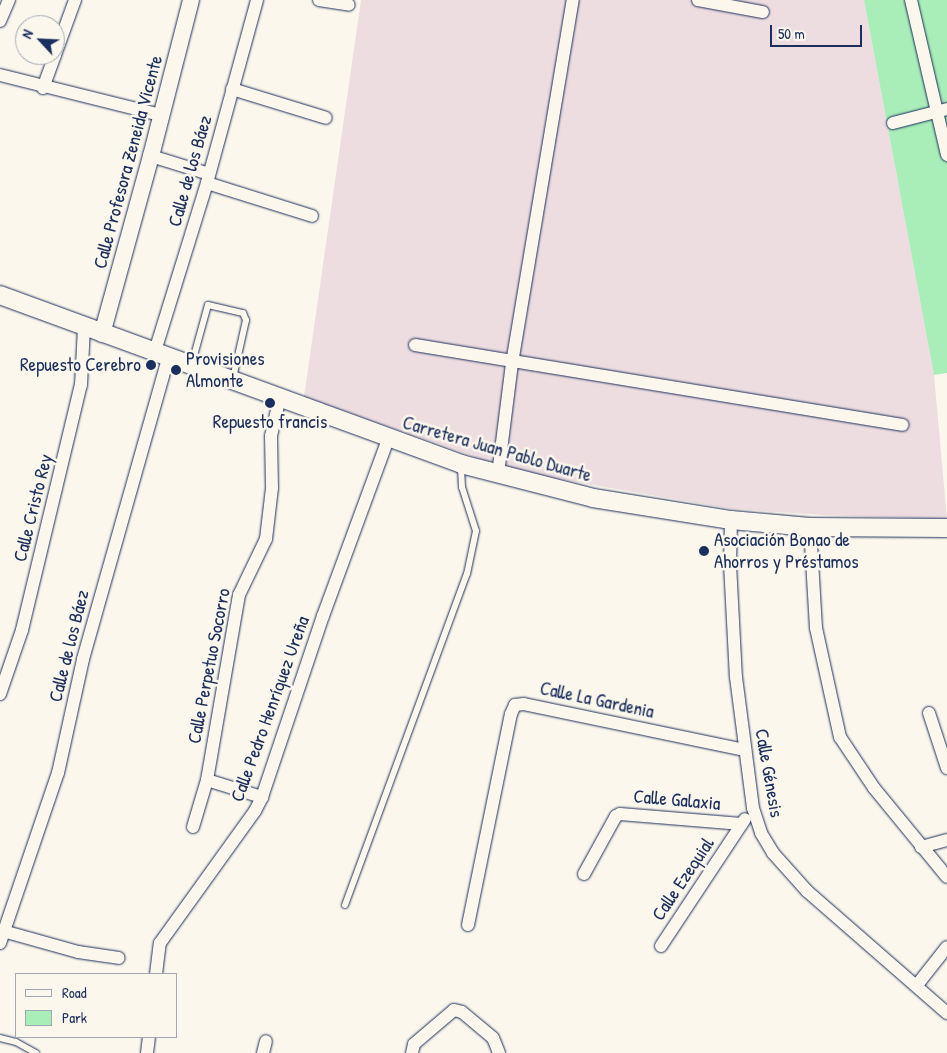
<!DOCTYPE html>
<meta charset="utf-8">
<style>
body{margin:0}
#map{position:relative;width:947px;height:1053px;overflow:hidden;background:#fbf7ec;font-family:"Patrick Hand",sans-serif}
div>[style]{position:absolute}
.built>*{inset:0;background:#eddde0}
.green>*{inset:0;background:#a9edb8}
.roads{filter:drop-shadow(0 0 1px #1b2f5e) drop-shadow(0 0 1px #1b2f5e)}
.service>*{height:6px;margin:-3px;padding:0 3px;transform-origin:3px;border-radius:3px;background:#fbf7ec}
.minor>*{height:12px;margin:-6px;padding:0 6px;transform-origin:6px;border-radius:6px;background:#fbf7ec}
.tertiary>*{height:16px;margin:-8px;padding:0 8px;transform-origin:8px;border-radius:8px;background:#fbf7ec}
.secondary>*{height:18px;margin:-9px;padding:0 9px;transform-origin:9px;border-radius:9px;background:#fbf7ec}
.dots>*{width:14px;height:14px;translate:-50% -50%;box-sizing:border-box;border:2px solid #fbf7ec;border-radius:50%}
span{translate:-50% -50%;white-space:nowrap;text-align:center;line-height:1.15;-webkit-text-stroke:5px #fbf7ec;paint-order:stroke}
.street-label{font-size:19px;color:#1b2f5e}
.poi-label{font-size:19px;color:#1b2f5e}
.left{translate:0 -50%;text-align:left}
.right{translate:-100% -50%;text-align:right}
.legend{position:absolute;left:15px;top:973px;width:162px;height:65px;box-sizing:border-box;background:#fbf7ec;border:1px solid #a1a7b3;margin:0;padding:6px 9px;list-style:none;font-size:15px;color:#1b2f5e}
.legend li{display:flex;align-items:center;gap:10px;height:25px}
.legend b{width:25px;border:1px solid #a1a7b3}
.north{position:absolute;left:15px;top:15px;width:50px;height:50px;box-sizing:border-box;background:#fbf7ec;border:1px solid #a1a7b3;border-radius:50%;rotate:295deg;font-size:14px;font-weight:700;line-height:20px;text-align:center;color:#1b2f5e}
.north::after{content:'';display:block;margin:auto;width:18px;height:22px;background:#1b2f5e;clip-path:polygon(50% 0,100% 100%,50% 72%,0 100%)}
.scale{position:absolute;left:770px;top:25px;width:92px;height:22px;box-sizing:border-box;border:2px solid #1b2f5e;border-top:0;padding-left:6px;font-size:15px;line-height:18px;white-space:nowrap;color:#1b2f5e;-webkit-text-stroke:4px #fbf7ec;paint-order:stroke}
</style>
<div id="map">
<div class="built">
<i style="clip-path:polygon(361px 0,864px 0,934px 375px,947px 519px,824px 515px,732px 509px,518px 472px,304px 397px)"></i>
</div>
<div class="green">
<i style="clip-path:polygon(864px 0,947px 0,947px 373px,934px 375px)"></i>
</div>
<div class="roads">
<div class="service">
<i style="left:192px;top:363px;width:60px;rotate:-74.6deg"></i>
<i style="left:208px;top:305px;width:36px;rotate:13deg"></i>
<i style="left:243px;top:313px;width:8px;rotate:67deg"></i>
<i style="left:246px;top:320px;width:59px;rotate:102.6deg"></i>
<i style="left:345px;top:905px;width:353px;rotate:-69.8deg"></i>
<i style="left:467px;top:574px;width:44px;rotate:-78.2deg"></i>
<i style="left:476px;top:531px;width:46px;rotate:-107.7deg"></i>
<i style="left:462px;top:487px;width:21px;rotate:-93deg"></i>
<i style="left:0;top:1038px;width:16px;rotate:14deg"></i>
<i style="left:16px;top:1042px;width:23px;rotate:29deg"></i>
</div>
<div class="minor">
<i style="left:319px;top:0;width:30px;rotate:9deg"></i>
<i style="left:698px;top:0;width:66px;rotate:10.5deg"></i>
<i style="left:911px;top:0;width:159px;rotate:76.9deg"></i>
<i style="left:0;top:21px;width:23px;rotate:-67deg"></i>
<i style="left:55px;top:55px;width:59px;rotate:-70deg"></i>
<i style="left:0;top:75px;width:166px;rotate:14deg"></i>
<i style="left:43px;top:88px;width:35px;rotate:-70deg"></i>
<i style="left:232px;top:89px;width:98px;rotate:17.1deg"></i>
<i style="left:893px;top:123px;width:56px;rotate:-14.5deg"></i>
<i style="left:151px;top:156px;width:61px;rotate:17.2deg"></i>
<i style="left:207px;top:183px;width:110px;rotate:17.4deg"></i>
<i style="left:415px;top:345px;width:494px;rotate:9.3deg"></i>
<i style="left:155px;top:351px;width:176px;rotate:-72.8deg"></i>
<i style="left:207px;top:183px;width:190px;rotate:-74.7deg"></i>
<i style="left:498px;top:474px;width:112px;rotate:-82.8deg"></i>
<i style="left:512px;top:363px;width:368px;rotate:-80.5deg"></i>
<i style="left:731px;top:520px;width:44px;rotate:91.3deg"></i>
<i style="left:730px;top:564px;width:113px;rotate:87deg"></i>
<i style="left:736px;top:677px;width:132px;rotate:82.6deg"></i>
<i style="left:753px;top:808px;width:26px;rotate:72deg"></i>
<i style="left:761px;top:833px;width:23px;rotate:59deg"></i>
<i style="left:773px;top:853px;width:51px;rotate:48.2deg"></i>
<i style="left:807px;top:891px;width:186px;rotate:41.1deg"></i>
<i style="left:810px;top:527px;width:101px;rotate:86.6deg"></i>
<i style="left:816px;top:628px;width:112px;rotate:77.6deg"></i>
<i style="left:840px;top:737px;width:61px;rotate:56.3deg"></i>
<i style="left:874px;top:788px;width:115px;rotate:50.6deg"></i>
<i style="left:0;top:694px;width:68px;rotate:-71deg"></i>
<i style="left:22px;top:630px;width:252px;rotate:-76.5deg"></i>
<i style="left:81px;top:385px;width:58px;rotate:-87deg"></i>
<i style="left:929px;top:713px;width:58px;rotate:71.9deg"></i>
<i style="left:207px;top:780px;width:58px;rotate:17.2deg"></i>
<i style="left:193px;top:827px;width:49px;rotate:-73.4deg"></i>
<i style="left:207px;top:780px;width:188px;rotate:-80.2deg"></i>
<i style="left:239px;top:595px;width:62px;rotate:-64.3deg"></i>
<i style="left:266px;top:539px;width:51px;rotate:-83.3deg"></i>
<i style="left:272px;top:488px;width:52px;rotate:-91.1deg"></i>
<i style="left:271px;top:436px;width:40px;rotate:-77deg"></i>
<i style="left:921px;top:847px;width:27px;rotate:-15deg"></i>
<i style="left:584px;top:874px;width:66px;rotate:-61.1deg"></i>
<i style="left:616px;top:816px;width:4px;rotate:-27deg"></i>
<i style="left:620px;top:814px;width:122px;rotate:4.7deg"></i>
<i style="left:468px;top:925px;width:215px;rotate:-78.5deg"></i>
<i style="left:511px;top:714px;width:10px;rotate:-66deg"></i>
<i style="left:515px;top:705px;width:9px;rotate:-6deg"></i>
<i style="left:524px;top:704px;width:226px;rotate:11.8deg"></i>
<i style="left:3px;top:931px;width:78px;rotate:15.6deg"></i>
<i style="left:78px;top:952px;width:41px;rotate:8.3deg"></i>
<i style="left:0;top:943px;width:180px;rotate:-71.2deg"></i>
<i style="left:58px;top:773px;width:117px;rotate:-77.6deg"></i>
<i style="left:83px;top:659px;width:315px;rotate:-74.2deg"></i>
<i style="left:661px;top:946px;width:152px;rotate:-56.5deg"></i>
<i style="left:156px;top:974px;width:31px;rotate:-83deg"></i>
<i style="left:160px;top:943px;width:163px;rotate:-54.3deg"></i>
<i style="left:255px;top:811px;width:16px;rotate:-63deg"></i>
<i style="left:262px;top:797px;width:191px;rotate:-71.4deg"></i>
<i style="left:323px;top:616px;width:189px;rotate:-69.8deg"></i>
<i style="left:917px;top:985px;width:48px;rotate:-51.7deg"></i>
<i style="left:147px;top:1053px;width:16px;rotate:-83deg"></i>
<i style="left:263px;top:1053px;width:12px;rotate:-76deg"></i>
<i style="left:412px;top:1053px;width:9px;rotate:-77deg"></i>
<i style="left:414px;top:1044px;width:52px;rotate:-40.4deg"></i>
<i style="left:454px;top:1010px;width:8px;rotate:14deg"></i>
<i style="left:462px;top:1012px;width:40px;rotate:40deg"></i>
<i style="left:493px;top:1038px;width:16px;rotate:68deg"></i>
</div>
<div class="tertiary">
<i style="left:102px;top:334px;width:185px;rotate:-74.6deg"></i>
<i style="left:151px;top:156px;width:161px;rotate:-75.6deg"></i>
</div>
<div class="secondary">
<i style="left:0;top:295px;width:491px;rotate:20.1deg"></i>
<i style="left:461px;top:464px;width:136px;rotate:14.4deg"></i>
<i style="left:593px;top:498px;width:140px;rotate:9.1deg"></i>
<i style="left:731px;top:520px;width:79px;rotate:5.1deg"></i>
<i style="left:810px;top:527px;width:137px;rotate:0.4deg"></i>
</div>
</div>
<div class="dots">
<i style="left:151px;top:365px;background:#1b2f5e"></i>
<i style="left:176px;top:370px;background:#1b2f5e"></i>
<i style="left:270px;top:403px;background:#1b2f5e"></i>
<i style="left:704px;top:551px;background:#1b2f5e"></i>
</div>
<div class="street-label">
<span style="left:128px;top:162px;rotate:-75deg">Calle Profesora Zeneida Vicente</span>
<span style="left:190px;top:171px;rotate:-74deg">Calle de los Báez</span>
<span style="left:497px;top:449px;rotate:16deg">Carretera Juan Pablo Duarte</span>
<span style="left:33px;top:508px;rotate:-76deg">Calle Cristo Rey</span>
<span style="left:69px;top:646px;rotate:-76deg">Calle de los Báez</span>
<span style="left:209px;top:666px;rotate:-79deg">Calle Perpetuo Socorro</span>
<span style="left:597px;top:700px;rotate:12deg">Calle La Gardenia</span>
<span style="left:270px;top:709px;rotate:-70deg">Calle Pedro Henríquez Ureña</span>
<span style="left:769px;top:773px;rotate:80deg">Calle Génesis</span>
<span style="left:677px;top:800px;rotate:5deg">Calle Galaxia</span>
<span style="left:683px;top:879px;rotate:-56deg">Calle Ezequial</span>
</div>
<div class="poi-label">
<span class="left" style="left:186px;top:370px">Provisiones<br>Almonte</span>
<span class="right" style="left:141px;top:365px">Repuesto Cerebro</span>
<span style="left:270px;top:422px">Repuesto francis</span>
<span class="left" style="left:714px;top:551px">Asociación Bonao de<br>Ahorros y Préstamos</span>
</div>
<ul class="legend">
<li><b style="height:6px;background:#fbf7ec"></b>Road</li>
<li><b style="height:14px;background:#a9edb8"></b>Park</li>
</ul>
<div class="north">N</div>
<div class="scale">50 m</div>
</div>
